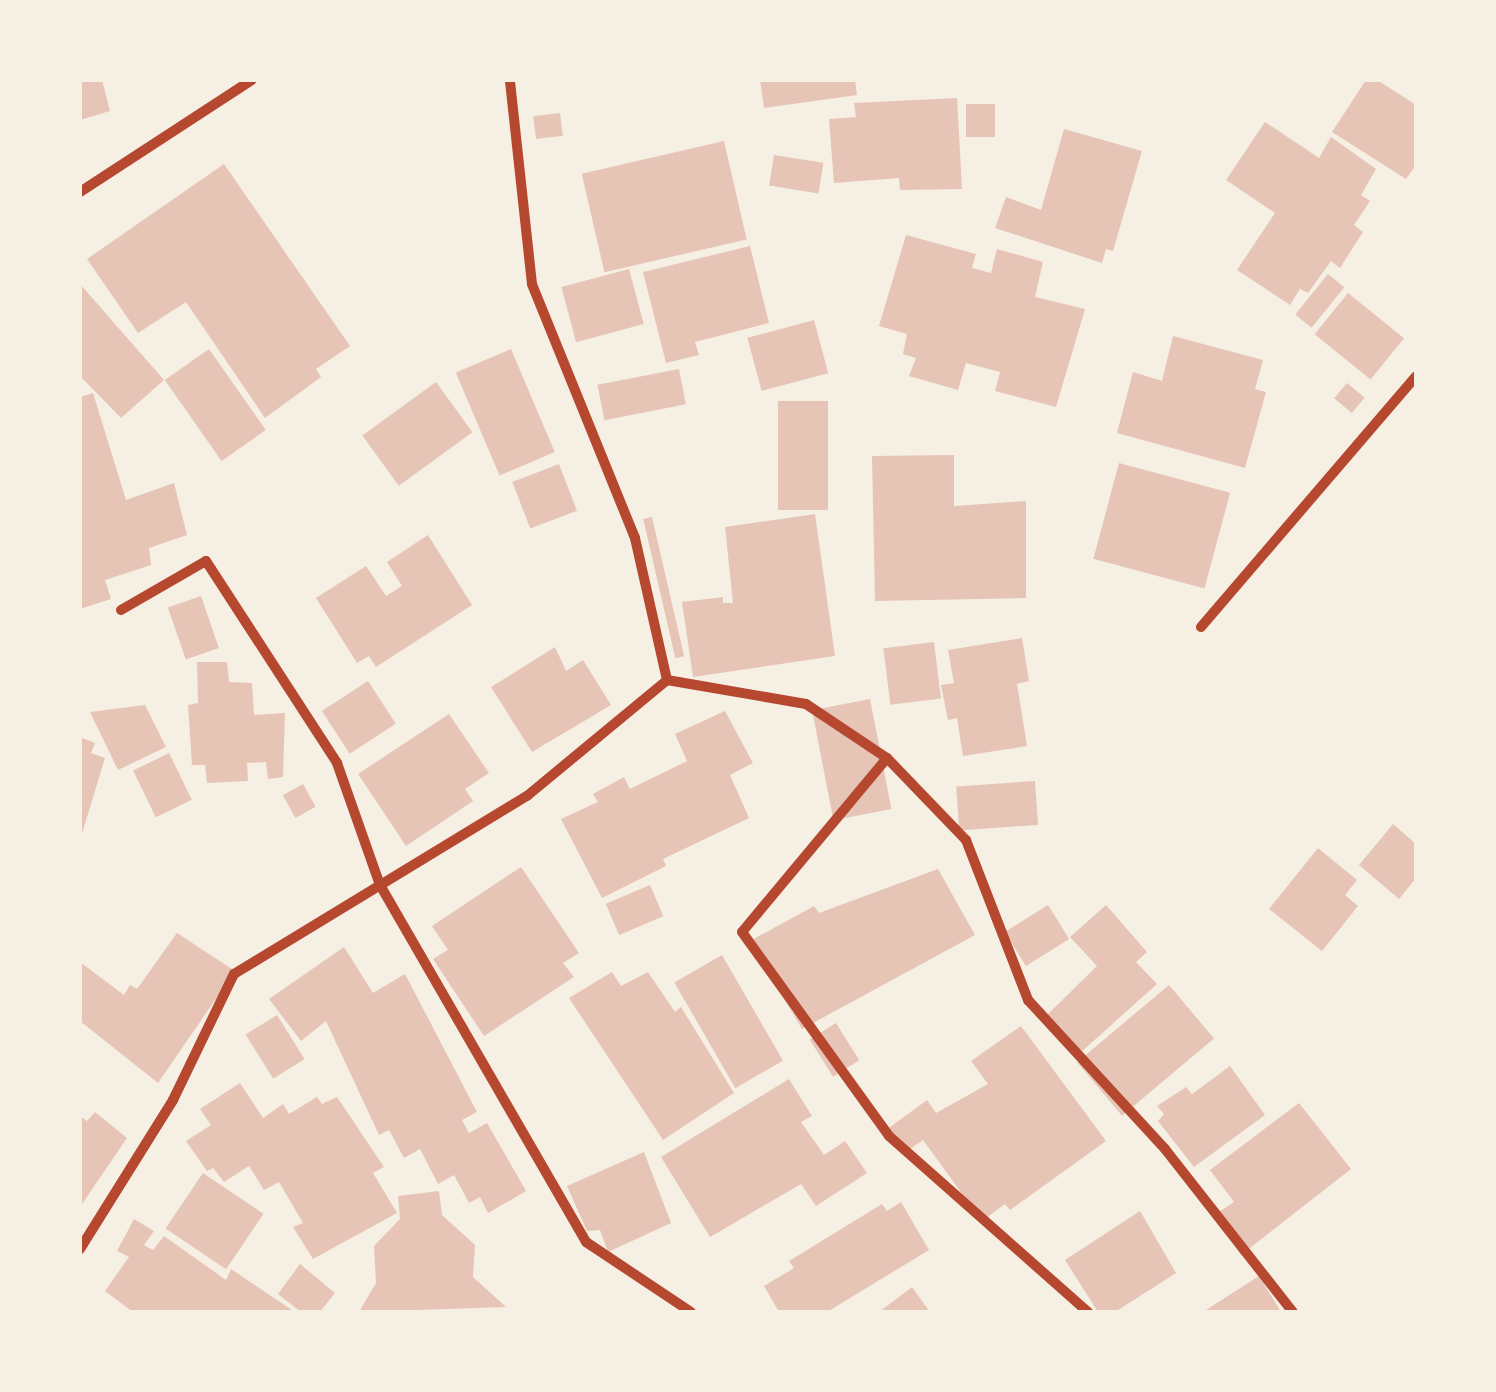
<!DOCTYPE html>
<style>
body{margin:0}
#map{position:relative;width:1496px;height:1392px;overflow:hidden;background:#f6efe4;font-family:"Varela Round",sans-serif}
div>[style]{position:absolute}
.building>*{inset:0;background:#e6c5b7;transform-origin:0 0}
.minor>*{height:10px;margin:-5px;padding:0 5px;transform-origin:5px;border-radius:5px;background:#b5482f}
span{translate:-50% -50%;white-space:nowrap;text-align:center;line-height:1.15;-webkit-text-stroke:8px #f6efe4;paint-order:stroke}
.frame{position:absolute;inset:0;border:82px solid #f6efe4;pointer-events:none}
</style>
<div id="map">
<div class="building">
<i style="clip-path:polygon(80px 80px,102px 80px,110px 111px,80px 120px)"></i>
<i style="clip-path:polygon(760px 80px,855px 80px,857px 95px,764px 108px)"></i>
<i style="clip-path:polygon(1366px 80px,1377px 80px,1416px 105px,1416px 165px,1406px 179px,1332px 132px)"></i>
<i style="clip-path:polygon(957px 98px,962px 189px,900px 190px,899px 178px,834px 183px,829px 119px,856px 117px,854px 103px)"></i>
<i style="left:966px;top:104px;width:29px;height:33px"></i>
<i style="left:560px;top:113px;width:23px;height:27px;rotate:83deg"></i>
<i style="clip-path:polygon(1265px 122px,1319px 158px,1331px 137px,1376px 169px,1361px 195px,1370px 201px,1354px 225px,1363px 232px,1340px 268px,1331px 261px,1308px 293px,1300px 289px,1290px 305px,1237px 270px,1275px 213px,1226px 180px)"></i>
<i style="clip-path:polygon(1064px 129px,1142px 151px,1113px 251px,1106px 249px,1102px 263px,995px 228px,1006px 197px,1041px 210px)"></i>
<i style="left:724px;top:141px;width:101px;height:146px;rotate:77deg"></i>
<i style="left:774px;top:155px;width:50px;height:31px;rotate:9deg"></i>
<i style="clip-path:polygon(224px 164px,350px 346px,316px 369px,321px 377px,265px 418px,186px 302px,138px 333px,87px 259px)"></i>
<i style="clip-path:polygon(906px 235px,976px 254px,972px 268px,991px 273px,997px 249px,1043px 262px,1035px 297px,1085px 309px,1056px 407px,995px 391px,1000px 372px,966px 363px,958px 390px,909px 376px,916px 358px,903px 354px,907px 334px,879px 326px)"></i>
<i style="clip-path:polygon(750px 246px,769px 323px,695px 342px,699px 355px,666px 363px,643px 272px)"></i>
<i style="left:629px;top:269px;width:57px;height:70px;rotate:75deg"></i>
<i style="left:1328px;top:274px;width:21px;height:52px;rotate:39deg"></i>
<i style="clip-path:polygon(80px 284px,164px 380px,121px 418px,80px 376px)"></i>
<i style="left:1348px;top:293px;width:72px;height:53px;rotate:39deg"></i>
<i style="left:814px;top:320px;width:55px;height:69px;rotate:75deg"></i>
<i style="clip-path:polygon(1173px 336px,1263px 360px,1255px 389px,1266px 392px,1245px 468px,1117px 433px,1133px 372px,1162px 381px)"></i>
<i style="left:209px;top:349px;width:99px;height:54px;rotate:55deg"></i>
<i style="left:511px;top:349px;width:112px;height:60px;rotate:67deg"></i>
<i style="left:679px;top:369px;width:36px;height:83px;rotate:79deg"></i>
<i style="left:436px;top:382px;width:62px;height:91px;rotate:54deg"></i>
<i style="left:1347px;top:383px;width:23px;height:20px;rotate:40deg"></i>
<i style="clip-path:polygon(93px 393px,126px 500px,174px 483px,187px 535px,149px 548px,151px 565px,105px 580px,111px 599px,80px 609px,80px 397px)"></i>
<i style="left:778px;top:401px;width:50px;height:109px"></i>
<i style="clip-path:polygon(954px 455px,954px 506px,1026px 501px,1026px 598px,875px 601px,872px 456px)"></i>
<i style="left:1119px;top:463px;width:115px;height:99px;rotate:15deg"></i>
<i style="left:559px;top:464px;width:50px;height:50px;rotate:69deg"></i>
<i style="clip-path:polygon(815px 514px,835px 656px,693px 677px,682px 602px,723px 597px,723px 603px,733px 603px,725px 527px)"></i>
<i style="left:652px;top:517px;width:143px;height:9px;rotate:77deg"></i>
<i style="clip-path:polygon(428px 535px,472px 605px,376px 667px,369px 656px,357px 663px,316px 598px,366px 566px,386px 596px,402px 586px,387px 562px)"></i>
<i style="left:201px;top:596px;width:55px;height:35px;rotate:71deg"></i>
<i style="clip-path:polygon(1022px 638px,1029px 681px,1017px 684px,1027px 746px,963px 756px,957px 718px,948px 720px,941px 685px,954px 683px,948px 650px)"></i>
<i style="left:934px;top:642px;width:57px;height:51px;rotate:83deg"></i>
<i style="clip-path:polygon(555px 647px,566px 671px,583px 660px,611px 705px,532px 752px,491px 687px)"></i>
<i style="clip-path:polygon(197px 662px,227px 662px,229px 682px,252px 683px,254px 715px,285px 713px,283px 777px,268px 779px,266px 762px,247px 763px,248px 781px,207px 783px,205px 765px,192px 765px,188px 705px,198px 703px)"></i>
<i style="left:368px;top:681px;width:51px;height:55px;rotate:57deg"></i>
<i style="left:870px;top:699px;width:112px;height:59px;rotate:79deg"></i>
<i style="clip-path:polygon(145px 705px,166px 747px,118px 770px,90px 712px)"></i>
<i style="clip-path:polygon(725px 711px,753px 763px,730px 775px,749px 818px,663px 859px,666px 866px,602px 898px,561px 819px,598px 802px,593px 794px,624px 777px,630px 789px,687px 761px,675px 734px)"></i>
<i style="clip-path:polygon(449px 714px,489px 773px,465px 789px,473px 801px,406px 846px,358px 774px)"></i>
<i style="clip-path:polygon(80px 737px,95px 743px,91px 753px,105px 758px,80px 840px)"></i>
<i style="left:169px;top:753px;width:52px;height:40px;rotate:64deg"></i>
<i style="left:1035px;top:781px;width:44px;height:79px;rotate:86deg"></i>
<i style="left:303px;top:784px;width:26px;height:23px;rotate:61deg"></i>
<i style="clip-path:polygon(1393px 824px,1416px 844px,1416px 878px,1399px 899px,1359px 865px)"></i>
<i style="clip-path:polygon(1318px 848px,1357px 880px,1345px 895px,1358px 906px,1322px 951px,1269px 909px)"></i>
<i style="clip-path:polygon(521px 867px,579px 953px,563px 963px,574px 977px,484px 1036px,433px 959px,448px 950px,432px 926px)"></i>
<i style="clip-path:polygon(938px 869px,975px 935px,802px 1029px,750px 941px,814px 906px,819px 913px)"></i>
<i style="left:650px;top:885px;width:34px;height:48px;rotate:67deg"></i>
<i style="left:1048px;top:905px;width:40px;height:51px;rotate:58deg"></i>
<i style="clip-path:polygon(1106px 905px,1147px 952px,1136px 962px,1157px 984px,1079px 1054px,1045px 1017px,1097px 966px,1070px 937px)"></i>
<i style="clip-path:polygon(177px 933px,235px 971px,158px 1083px,80px 1021px,80px 962px,124px 995px,130px 985px,137px 989px)"></i>
<i style="clip-path:polygon(344px 947px,373px 993px,405px 974px,477px 1112px,462px 1120px,469px 1133px,487px 1123px,526px 1191px,488px 1213px,480px 1197px,469px 1203px,454px 1175px,438px 1184px,420px 1149px,404px 1158px,389px 1130px,379px 1135px,326px 1021px,301px 1041px,269px 999px)"></i>
<i style="left:722px;top:955px;width:122px;height:55px;rotate:60deg"></i>
<i style="clip-path:polygon(612px 972px,621px 986px,648px 972px,675px 1012px,681px 1007px,734px 1093px,663px 1140px,569px 998px)"></i>
<i style="left:1169px;top:985px;width:70px;height:120px;rotate:50deg"></i>
<i style="left:277px;top:1015px;width:52px;height:37px;rotate:58deg"></i>
<i style="left:836px;top:1023px;width:44px;height:31px;rotate:58deg"></i>
<i style="clip-path:polygon(1021px 1026px,1106px 1141px,1010px 1210px,1005px 1204px,982px 1221px,923px 1140px,903px 1154px,886px 1130px,927px 1100px,936px 1113px,988px 1084px,971px 1061px)"></i>
<i style="clip-path:polygon(1230px 1066px,1265px 1115px,1194px 1167px,1158px 1121px,1164px 1114px,1157px 1106px,1186px 1087px,1192px 1094px)"></i>
<i style="clip-path:polygon(789px 1079px,812px 1116px,801px 1122px,824px 1155px,845px 1141px,867px 1173px,816px 1206px,801px 1184px,710px 1237px,661px 1157px)"></i>
<i style="clip-path:polygon(240px 1083px,263px 1118px,283px 1104px,289px 1114px,317px 1097px,322px 1104px,337px 1097px,384px 1167px,373px 1173px,397px 1213px,313px 1259px,293px 1227px,303px 1223px,279px 1182px,264px 1190px,249px 1166px,224px 1182px,213px 1168px,207px 1171px,186px 1141px,211px 1125px,200px 1109px)"></i>
<i style="clip-path:polygon(1299px 1103px,1351px 1169px,1241px 1255px,1214px 1215px,1234px 1202px,1210px 1170px)"></i>
<i style="clip-path:polygon(95px 1112px,127px 1138px,80px 1207px,80px 1116px,87px 1121px)"></i>
<i style="clip-path:polygon(644px 1152px,671px 1223px,608px 1252px,600px 1230px,587px 1231px,567px 1186px)"></i>
<i style="left:203px;top:1173px;width:73px;height:67px;rotate:34deg"></i>
<i style="clip-path:polygon(439px 1191px,442px 1215px,475px 1245px,473px 1277px,506px 1307px,359px 1312px,376px 1283px,374px 1246px,400px 1219px,398px 1196px)"></i>
<i style="clip-path:polygon(901px 1202px,929px 1250px,827px 1312px,779px 1312px,764px 1286px,794px 1268px,789px 1261px,882px 1204px,887px 1211px)"></i>
<i style="clip-path:polygon(1140px 1211px,1176px 1273px,1115px 1312px,1098px 1312px,1065px 1260px)"></i>
<i style="clip-path:polygon(134px 1219px,154px 1231px,144px 1245px,153px 1250px,164px 1236px,226px 1280px,231px 1269px,295px 1312px,133px 1312px,105px 1291px,129px 1257px,117px 1251px)"></i>
<i style="clip-path:polygon(300px 1264px,335px 1293px,320px 1312px,301px 1312px,278px 1294px)"></i>
<i style="clip-path:polygon(1259px 1276px,1281px 1312px,1203px 1312px)"></i>
<i style="clip-path:polygon(912px 1287px,930px 1312px,879px 1312px)"></i>
</div>
<div class="minor">
<i style="left:80px;top:192px;width:205px;rotate:-33.1deg"></i>
<i style="left:121px;top:610px;width:98px;rotate:-30deg"></i>
<i style="left:206px;top:561px;width:241px;rotate:57deg"></i>
<i style="left:337px;top:763px;width:129px;rotate:70.6deg"></i>
<i style="left:380px;top:885px;width:412px;rotate:60deg"></i>
<i style="left:586px;top:1242px;width:126px;rotate:33.7deg"></i>
<i style="left:1201px;top:627px;width:330px;rotate:-49.4deg"></i>
<i style="left:667px;top:680px;width:141px;rotate:9.8deg"></i>
<i style="left:806px;top:704px;width:97px;rotate:33.7deg"></i>
<i style="left:887px;top:758px;width:114px;rotate:46.1deg"></i>
<i style="left:966px;top:840px;width:172px;rotate:68.8deg"></i>
<i style="left:1028px;top:1000px;width:202px;rotate:47.4deg"></i>
<i style="left:1165px;top:1149px;width:207px;rotate:51.9deg"></i>
<i style="left:887px;top:758px;width:226px;rotate:129.8deg"></i>
<i style="left:742px;top:932px;width:251px;rotate:54.2deg"></i>
<i style="left:889px;top:1136px;width:266px;rotate:41.5deg"></i>
<i style="left:80px;top:1249px;width:176px;rotate:-58deg"></i>
<i style="left:173px;top:1100px;width:140px;rotate:-64.2deg"></i>
<i style="left:234px;top:974px;width:343px;rotate:-31.3deg"></i>
<i style="left:527px;top:796px;width:182px;rotate:-39.6deg"></i>
<i style="left:667px;top:680px;width:146px;rotate:-102.7deg"></i>
<i style="left:635px;top:538px;width:274px;rotate:-112.1deg"></i>
<i style="left:532px;top:284px;width:205px;rotate:-96.2deg"></i>
</div>
<div class="frame"></div>
</div>
